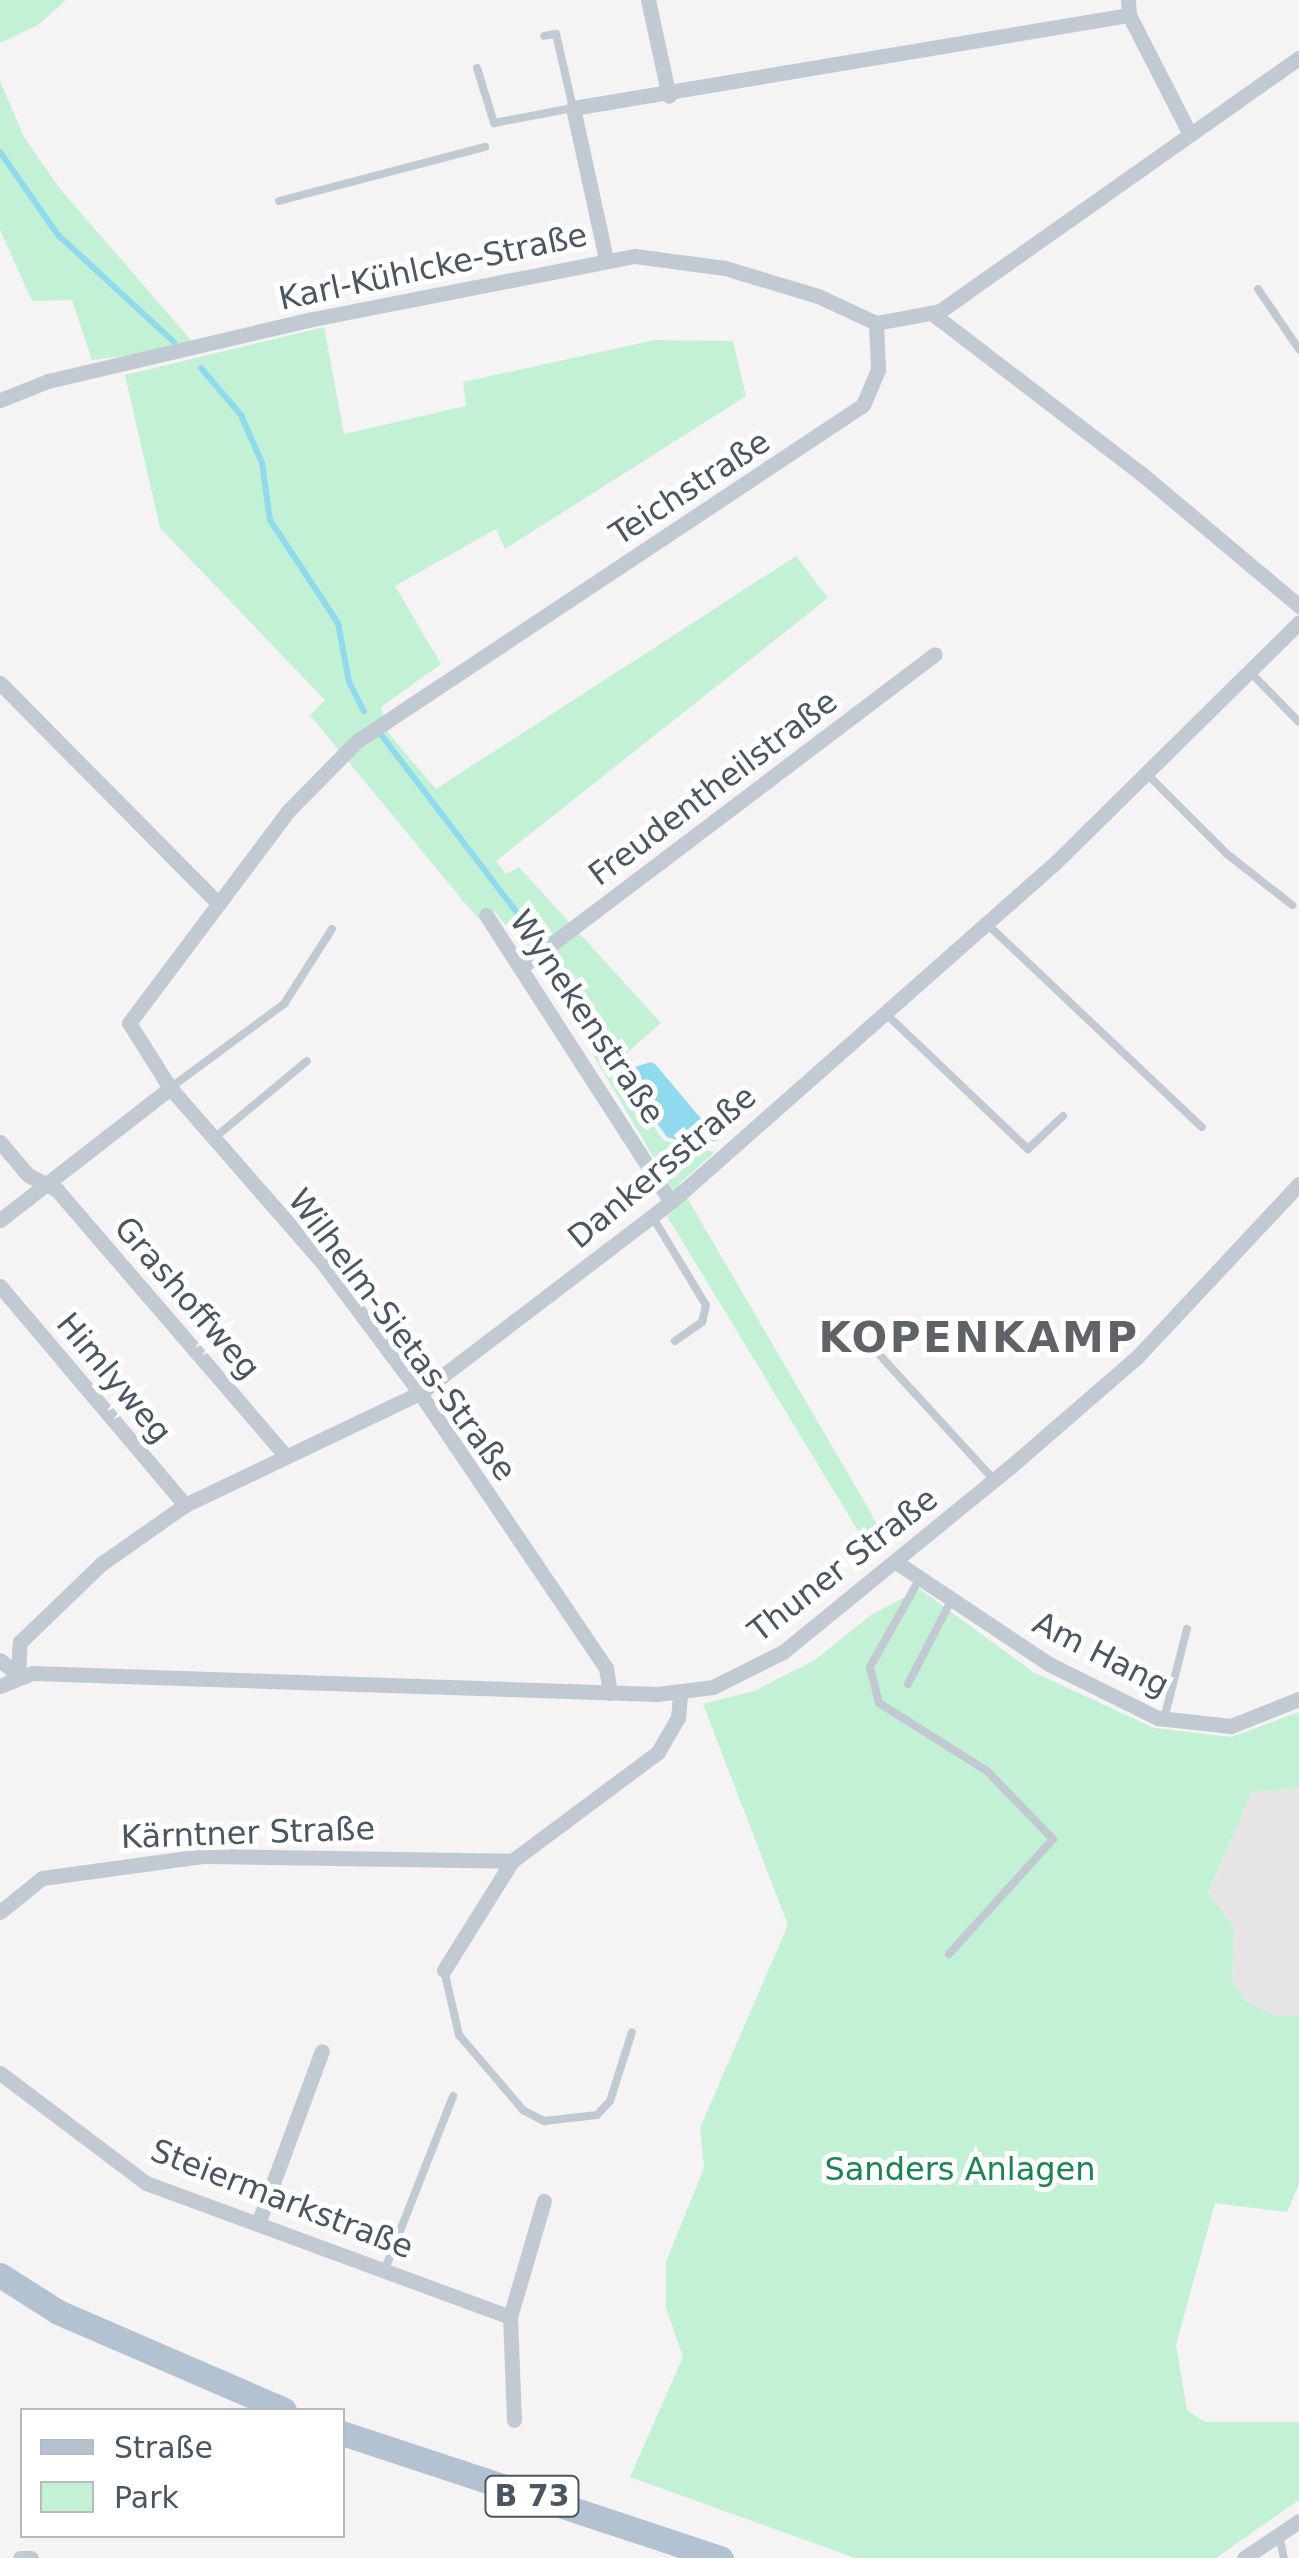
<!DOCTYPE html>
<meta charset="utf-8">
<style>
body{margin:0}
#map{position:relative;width:1299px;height:2558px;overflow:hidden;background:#f5f3f3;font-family:"DejaVu Sans",sans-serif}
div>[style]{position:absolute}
.education>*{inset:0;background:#e6e4e5}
.green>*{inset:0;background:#c3f1d5}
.water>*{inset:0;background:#90daee}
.stream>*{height:6px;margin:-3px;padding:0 3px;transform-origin:3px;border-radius:3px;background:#90daee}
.service>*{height:8px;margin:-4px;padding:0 4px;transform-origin:4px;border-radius:4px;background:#c1cad2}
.minor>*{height:15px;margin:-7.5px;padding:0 7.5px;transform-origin:7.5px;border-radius:7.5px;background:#c1cad2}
.primary>*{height:25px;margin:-12.5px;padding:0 12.5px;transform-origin:12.5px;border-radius:12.5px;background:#b3c2d1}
span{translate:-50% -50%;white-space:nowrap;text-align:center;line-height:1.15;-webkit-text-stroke:10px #fff;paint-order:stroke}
.shield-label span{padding:2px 8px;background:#fff;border:2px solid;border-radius:8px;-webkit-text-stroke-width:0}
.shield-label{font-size:30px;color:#4a5661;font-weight:700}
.street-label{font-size:32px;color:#4a5661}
.park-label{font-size:32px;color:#17864f}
.district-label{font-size:42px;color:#5f6368;font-weight:700;letter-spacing:2.5px}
.legend{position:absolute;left:20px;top:2408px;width:325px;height:130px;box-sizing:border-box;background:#fff;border:2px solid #b7bbc0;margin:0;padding:12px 18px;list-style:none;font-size:30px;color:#4a5661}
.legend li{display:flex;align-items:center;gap:20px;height:50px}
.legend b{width:50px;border:2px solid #b7bbc0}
</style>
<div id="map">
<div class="education">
<i style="clip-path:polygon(1299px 1788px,1299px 2016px,1275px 2016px,1249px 2004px,1232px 1981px,1234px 1928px,1208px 1894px,1252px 1792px)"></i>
</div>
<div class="green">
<i style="clip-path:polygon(0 0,66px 0,38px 25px,0 43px)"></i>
<i style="clip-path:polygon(0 81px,25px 139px,61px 190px,197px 347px,92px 360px,72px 300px,32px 301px,0 230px)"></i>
<i style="clip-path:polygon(324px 327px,344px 434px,466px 406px,463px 382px,655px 340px,733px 341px,746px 396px,505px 549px,496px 529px,395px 586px,441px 664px,381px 707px,389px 734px,436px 789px,796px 556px,828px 598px,496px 861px,506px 874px,519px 867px,661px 1023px,612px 1066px,664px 1141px,715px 1152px,679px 1184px,871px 1513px,888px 1547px,874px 1557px,667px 1216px,681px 1204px,545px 973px,494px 911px,479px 919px,464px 902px,310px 715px,325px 700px,160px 528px,125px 375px)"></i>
<i style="clip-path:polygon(920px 1589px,1033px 1672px,1154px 1728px,1231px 1737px,1299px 1712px,1299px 1788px,1252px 1792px,1208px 1893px,1234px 1928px,1232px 1980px,1248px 2003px,1275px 2016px,1299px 2016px,1299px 2184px,1287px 2212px,1215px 2203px,1176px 2345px,1187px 2410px,1205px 2422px,1299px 2422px,1299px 2500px,1216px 2558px,855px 2558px,630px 2477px,683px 2357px,666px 2308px,666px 2262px,704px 2168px,700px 2128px,788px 1925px,703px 1704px,754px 1691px,815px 1660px,871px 1615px)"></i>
</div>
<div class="water">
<i style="clip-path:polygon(651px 1062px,655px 1064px,719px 1140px,693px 1145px,667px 1137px,619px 1072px)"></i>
</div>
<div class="stream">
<i style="left:0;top:152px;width:101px;rotate:55.1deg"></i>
<i style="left:58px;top:235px;width:158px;rotate:42.7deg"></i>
<i style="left:201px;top:368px;width:62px;rotate:49.6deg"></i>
<i style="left:241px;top:415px;width:52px;rotate:66.4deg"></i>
<i style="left:262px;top:463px;width:58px;rotate:82deg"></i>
<i style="left:270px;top:520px;width:123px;rotate:56.6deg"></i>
<i style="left:338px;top:623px;width:60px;rotate:79.4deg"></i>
<i style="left:349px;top:682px;width:33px;rotate:63deg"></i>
<i style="left:379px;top:732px;width:258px;rotate:52.6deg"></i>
<i style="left:565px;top:976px;width:115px;rotate:57.4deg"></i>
</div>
<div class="service">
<i style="left:477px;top:68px;width:58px;rotate:72.8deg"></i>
<i style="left:494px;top:123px;width:80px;rotate:-10.8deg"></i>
<i style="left:573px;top:108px;width:76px;rotate:-102.9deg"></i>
<i style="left:556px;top:34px;width:12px;rotate:171deg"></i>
<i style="left:279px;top:201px;width:213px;rotate:-14.7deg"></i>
<i style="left:1258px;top:289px;width:73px;rotate:55.7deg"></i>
<i style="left:1249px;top:671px;width:71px;rotate:45.6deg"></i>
<i style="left:1146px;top:773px;width:115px;rotate:45deg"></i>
<i style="left:1227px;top:854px;width:83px;rotate:38.1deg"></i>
<i style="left:986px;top:923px;width:297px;rotate:43.4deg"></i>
<i style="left:884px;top:1012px;width:199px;rotate:43.6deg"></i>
<i style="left:1028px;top:1149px;width:48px;rotate:-43.3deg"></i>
<i style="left:170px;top:1088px;width:142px;rotate:-36.4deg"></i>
<i style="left:284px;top:1004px;width:89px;rotate:-57.4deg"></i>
<i style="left:213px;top:1139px;width:122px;rotate:-39.7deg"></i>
<i style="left:652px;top:1216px;width:104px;rotate:58.8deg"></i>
<i style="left:706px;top:1305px;width:17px;rotate:103deg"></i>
<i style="left:702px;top:1322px;width:33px;rotate:145deg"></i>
<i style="left:876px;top:1351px;width:175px;rotate:47.5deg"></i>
<i style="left:920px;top:1578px;width:102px;rotate:119.3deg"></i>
<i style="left:870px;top:1667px;width:37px;rotate:76deg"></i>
<i style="left:879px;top:1703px;width:128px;rotate:32.2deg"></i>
<i style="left:987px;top:1771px;width:95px;rotate:45.9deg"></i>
<i style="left:1053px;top:1839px;width:155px;rotate:132.1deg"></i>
<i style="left:908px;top:1684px;width:96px;rotate:-62.6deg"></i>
<i style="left:1164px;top:1719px;width:93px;rotate:-75.7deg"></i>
<i style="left:444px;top:1970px;width:67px;rotate:77deg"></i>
<i style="left:459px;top:2035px;width:99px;rotate:49.5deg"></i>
<i style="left:523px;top:2110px;width:24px;rotate:28deg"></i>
<i style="left:544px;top:2121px;width:53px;rotate:-6.5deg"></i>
<i style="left:597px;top:2115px;width:19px;rotate:-47deg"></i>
<i style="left:610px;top:2101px;width:72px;rotate:-72.3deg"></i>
<i style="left:385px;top:2269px;width:186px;rotate:-68.5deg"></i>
<i style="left:1279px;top:2535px;width:24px;rotate:78deg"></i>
</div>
<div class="minor">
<i style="left:648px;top:0;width:98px;rotate:77.7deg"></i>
<i style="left:1128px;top:0;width:15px;rotate:86deg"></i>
<i style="left:1129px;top:15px;width:134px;rotate:62.9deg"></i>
<i style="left:606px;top:259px;width:155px;rotate:-102.3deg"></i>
<i style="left:573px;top:108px;width:564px;rotate:-9.5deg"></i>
<i style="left:933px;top:314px;width:265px;rotate:37.5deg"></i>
<i style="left:1143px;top:475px;width:204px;rotate:40deg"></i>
<i style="left:0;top:400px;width:52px;rotate:-21.6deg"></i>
<i style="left:48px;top:381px;width:272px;rotate:-13.2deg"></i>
<i style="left:313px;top:319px;width:328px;rotate:-11.1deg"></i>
<i style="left:635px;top:256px;width:91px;rotate:7.6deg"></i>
<i style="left:725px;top:268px;width:97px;rotate:16.8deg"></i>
<i style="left:818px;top:296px;width:64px;rotate:25deg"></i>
<i style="left:0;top:683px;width:311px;rotate:45.3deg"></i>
<i style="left:486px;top:915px;width:341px;rotate:57.2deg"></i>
<i style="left:524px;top:965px;width:515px;rotate:-37.11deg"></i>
<i style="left:0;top:1142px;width:43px;rotate:49.7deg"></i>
<i style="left:28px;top:1175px;width:33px;rotate:27deg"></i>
<i style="left:57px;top:1190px;width:350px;rotate:49.3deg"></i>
<i style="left:0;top:1220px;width:215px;rotate:-37.8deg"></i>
<i style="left:0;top:1286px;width:287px;rotate:49.8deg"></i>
<i style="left:896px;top:1562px;width:184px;rotate:33.7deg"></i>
<i style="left:1049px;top:1664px;width:122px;rotate:26.4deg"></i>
<i style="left:1158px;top:1718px;width:73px;rotate:6.3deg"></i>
<i style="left:1231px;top:1726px;width:73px;rotate:-21.7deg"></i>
<i style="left:0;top:1660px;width:23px;rotate:40deg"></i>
<i style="left:18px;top:1675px;width:33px;rotate:-87deg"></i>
<i style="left:20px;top:1642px;width:112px;rotate:-43.9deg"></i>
<i style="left:101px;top:1564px;width:103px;rotate:-35.1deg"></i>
<i style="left:185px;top:1505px;width:260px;rotate:-25.5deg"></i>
<i style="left:420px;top:1393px;width:315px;rotate:-37.3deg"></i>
<i style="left:671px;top:1202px;width:512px;rotate:-41.44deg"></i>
<i style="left:1055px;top:863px;width:343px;rotate:-44.6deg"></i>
<i style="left:0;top:1686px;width:35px;rotate:-22deg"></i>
<i style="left:32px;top:1673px;width:625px;rotate:1.92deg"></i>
<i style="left:657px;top:1694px;width:56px;rotate:-7.1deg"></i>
<i style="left:713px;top:1687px;width:78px;rotate:-26.6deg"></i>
<i style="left:783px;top:1652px;width:293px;rotate:-39.2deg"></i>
<i style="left:1010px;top:1467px;width:169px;rotate:-40.9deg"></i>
<i style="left:1138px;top:1356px;width:236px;rotate:-46.9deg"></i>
<i style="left:610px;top:1693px;width:25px;rotate:-99deg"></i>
<i style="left:606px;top:1668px;width:332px;rotate:-124.1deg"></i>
<i style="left:420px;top:1393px;width:164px;rotate:-126.8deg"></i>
<i style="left:322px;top:1262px;width:231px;rotate:-131.1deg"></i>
<i style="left:170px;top:1088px;width:77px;rotate:-122.2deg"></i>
<i style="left:129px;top:1023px;width:265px;rotate:-53.1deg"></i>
<i style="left:288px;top:811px;width:98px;rotate:-45.4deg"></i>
<i style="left:357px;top:741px;width:607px;rotate:-33.59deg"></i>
<i style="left:863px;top:405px;width:39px;rotate:-67deg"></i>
<i style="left:878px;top:369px;width:46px;rotate:-92.5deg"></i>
<i style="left:876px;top:323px;width:65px;rotate:-10.6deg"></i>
<i style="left:940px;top:311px;width:439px;rotate:-35.2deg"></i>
<i style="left:0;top:1912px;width:54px;rotate:-39deg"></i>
<i style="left:42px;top:1878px;width:162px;rotate:-7.8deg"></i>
<i style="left:203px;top:1856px;width:309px;rotate:0.9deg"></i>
<i style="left:444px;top:1970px;width:128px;rotate:-58deg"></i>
<i style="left:512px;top:1861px;width:182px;rotate:-36.7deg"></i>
<i style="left:658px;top:1752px;width:39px;rotate:-60deg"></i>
<i style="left:678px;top:1718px;width:24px;rotate:-85deg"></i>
<i style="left:0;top:2073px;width:183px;rotate:37deg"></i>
<i style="left:146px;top:2183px;width:388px;rotate:20.2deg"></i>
<i style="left:259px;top:2221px;width:181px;rotate:-69.7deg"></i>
<i style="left:514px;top:2420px;width:103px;rotate:-92.2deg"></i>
<i style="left:510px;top:2317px;width:121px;rotate:-73.7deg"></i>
<i style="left:20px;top:2558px;width:11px"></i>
<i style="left:1244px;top:2558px;width:66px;rotate:-33.9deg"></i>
</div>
<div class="primary">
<i style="left:0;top:2275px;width:69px;rotate:32.5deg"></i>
<i style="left:58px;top:2312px;width:246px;rotate:23.4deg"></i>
<i style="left:342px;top:2433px;width:399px;rotate:18.3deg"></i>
</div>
<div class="shield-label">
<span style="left:532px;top:2496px">B 73</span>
</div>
<div class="street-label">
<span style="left:433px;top:267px;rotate:-12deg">Karl-Kühlcke-Straße</span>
<span style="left:690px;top:488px;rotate:-33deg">Teichstraße</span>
<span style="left:713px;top:788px;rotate:-37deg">Freudentheilstraße</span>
<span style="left:587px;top:1017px;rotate:56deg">Wynekenstraße</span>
<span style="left:662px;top:1167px;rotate:-40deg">Dankersstraße</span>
<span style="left:187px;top:1298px;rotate:49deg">Grashoffweg</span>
<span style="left:402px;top:1335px;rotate:53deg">Wilhelm-Sietas-Straße</span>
<span style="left:114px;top:1378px;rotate:50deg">Himlyweg</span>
<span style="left:843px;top:1565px;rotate:-38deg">Thuner Straße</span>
<span style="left:1101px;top:1654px;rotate:27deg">Am Hang</span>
<span style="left:248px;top:1833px;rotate:-2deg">Kärntner Straße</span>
<span style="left:282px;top:2199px;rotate:21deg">Steiermarkstraße</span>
</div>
<div class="park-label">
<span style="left:960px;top:2169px">Sanders Anlagen</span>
</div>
<div class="district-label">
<span style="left:979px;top:1338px">KOPENKAMP</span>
</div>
<ul class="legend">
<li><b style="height:12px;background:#b3c2d1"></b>Straße</li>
<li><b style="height:28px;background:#c3f1d5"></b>Park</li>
</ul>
</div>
